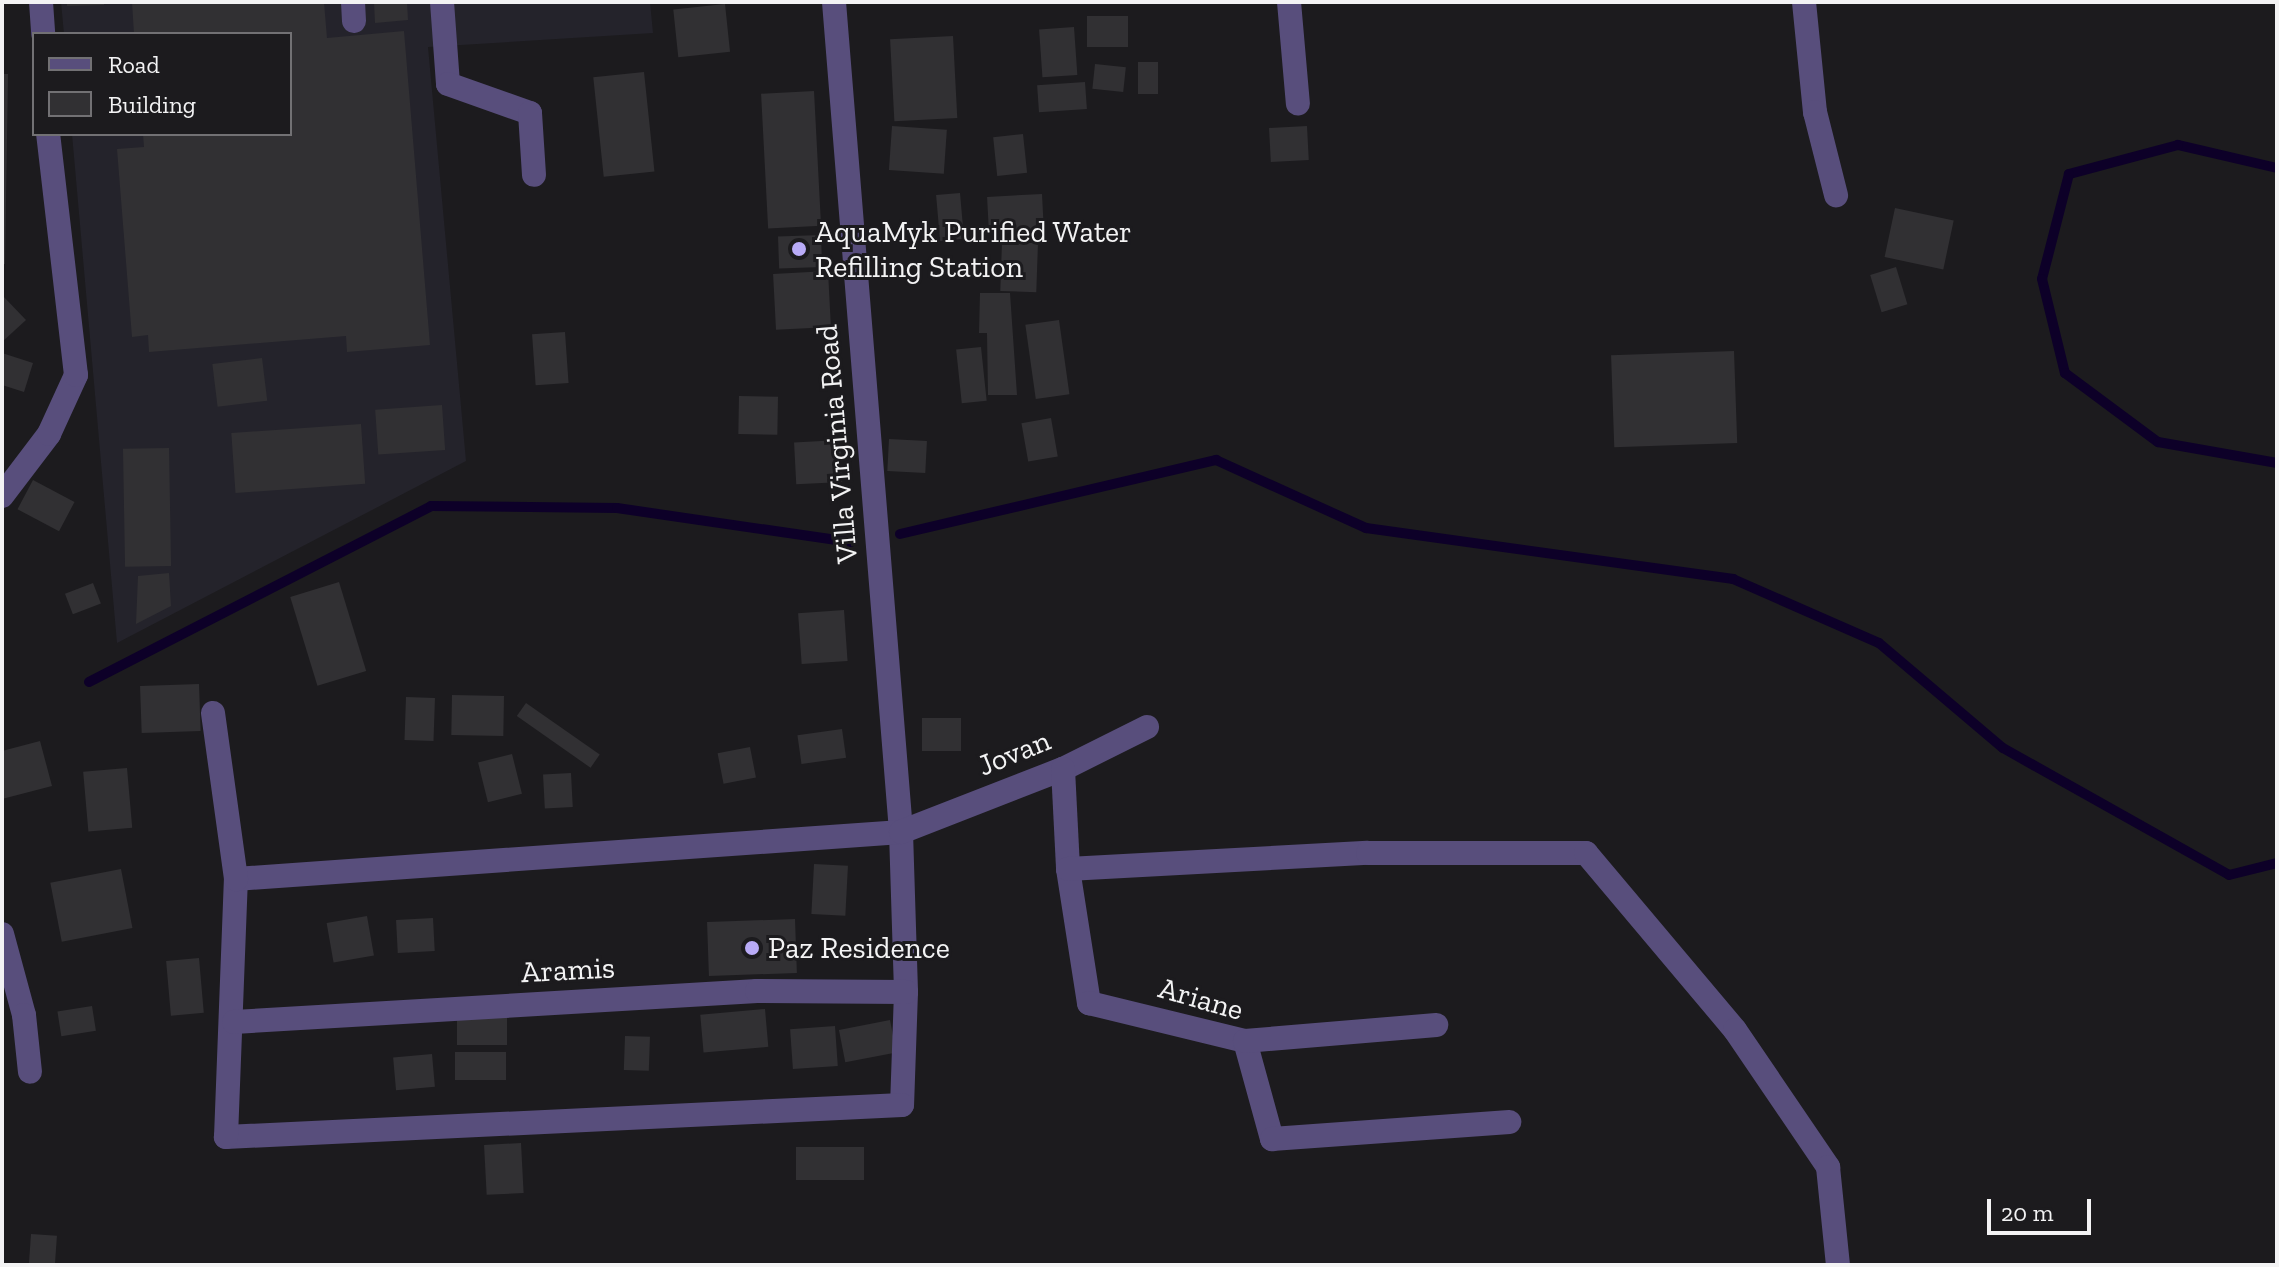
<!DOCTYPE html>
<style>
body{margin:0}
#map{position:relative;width:2279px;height:1267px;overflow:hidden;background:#1c1b1e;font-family:"Zilla Slab",serif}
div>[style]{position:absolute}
.built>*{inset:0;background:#24232b}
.stream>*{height:10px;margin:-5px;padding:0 5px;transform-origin:5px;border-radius:5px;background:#0d0028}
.building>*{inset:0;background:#313033;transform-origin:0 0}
.minor>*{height:24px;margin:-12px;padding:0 12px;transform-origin:12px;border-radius:12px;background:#584e7c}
.dots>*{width:22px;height:22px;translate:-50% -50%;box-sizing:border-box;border:4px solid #1c1b1e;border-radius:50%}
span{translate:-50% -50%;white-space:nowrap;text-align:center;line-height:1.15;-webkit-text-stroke:6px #1c1b1e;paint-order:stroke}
.poi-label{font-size:30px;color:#f3f3f4}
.left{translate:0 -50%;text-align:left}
.street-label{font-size:30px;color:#f3f3f4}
.frame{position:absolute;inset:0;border:4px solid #f3f3f4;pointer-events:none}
.legend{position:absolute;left:32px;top:32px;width:260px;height:104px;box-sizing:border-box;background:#1c1b1e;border:2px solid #727174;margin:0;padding:10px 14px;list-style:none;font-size:24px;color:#f3f3f4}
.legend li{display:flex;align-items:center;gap:16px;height:40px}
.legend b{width:40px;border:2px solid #727174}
.scale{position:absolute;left:1987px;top:1199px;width:104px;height:36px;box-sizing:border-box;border:4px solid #f3f3f4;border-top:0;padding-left:10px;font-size:24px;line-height:28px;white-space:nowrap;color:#f3f3f4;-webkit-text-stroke:6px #1c1b1e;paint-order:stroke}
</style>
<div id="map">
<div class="built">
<i style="clip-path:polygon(61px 2px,650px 2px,653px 33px,428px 47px,466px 461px,117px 643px,72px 134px,290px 134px,290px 34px,64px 34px)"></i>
</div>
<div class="stream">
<i style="left:2277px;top:168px;width:102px;rotate:-166.9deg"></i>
<i style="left:2178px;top:145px;width:113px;rotate:165.1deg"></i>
<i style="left:2069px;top:174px;width:108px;rotate:104.4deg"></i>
<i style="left:2042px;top:279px;width:97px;rotate:76.3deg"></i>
<i style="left:2065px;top:373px;width:116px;rotate:36.6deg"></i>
<i style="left:2158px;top:442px;width:121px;rotate:10deg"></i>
<i style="left:900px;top:534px;width:325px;rotate:-13.2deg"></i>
<i style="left:1216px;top:460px;width:165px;rotate:24.4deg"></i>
<i style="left:1366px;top:528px;width:371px;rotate:7.9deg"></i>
<i style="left:1733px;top:579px;width:159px;rotate:23.7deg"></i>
<i style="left:1879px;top:643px;width:162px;rotate:40.3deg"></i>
<i style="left:2003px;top:748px;width:259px;rotate:29.3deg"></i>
<i style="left:2229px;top:875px;width:49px;rotate:-14deg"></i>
<i style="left:89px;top:682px;width:385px;rotate:-27.2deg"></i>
<i style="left:431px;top:506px;width:186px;rotate:0.6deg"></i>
<i style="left:617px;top:508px;width:236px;rotate:8.3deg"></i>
</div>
<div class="building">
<i style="clip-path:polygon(67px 2px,104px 2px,104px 5px,67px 6px)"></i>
<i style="clip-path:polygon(132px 2px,324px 2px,327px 38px,404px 31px,430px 345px,347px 352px,346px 336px,149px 352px,148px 335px,132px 337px,117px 149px,144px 147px,143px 134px,290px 134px,290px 34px,134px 34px)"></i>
<i style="clip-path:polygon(374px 2px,407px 2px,408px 20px,375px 23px)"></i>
<i style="left:725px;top:4px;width:48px;height:52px;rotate:84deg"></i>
<i style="left:1087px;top:16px;width:41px;height:31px"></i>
<i style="left:1074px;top:27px;width:48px;height:35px;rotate:86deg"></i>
<i style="left:953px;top:36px;width:82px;height:63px;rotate:87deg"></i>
<i style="left:1138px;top:62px;width:20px;height:32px"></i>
<i style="left:1095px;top:64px;width:31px;height:25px;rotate:6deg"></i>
<i style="left:644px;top:72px;width:100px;height:51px;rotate:84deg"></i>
<i style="clip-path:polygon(2px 74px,8px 74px,5px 264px,2px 264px)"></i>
<i style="left:1085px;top:82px;width:27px;height:48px;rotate:86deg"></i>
<i style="left:814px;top:91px;width:135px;height:53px;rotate:87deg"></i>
<i style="left:892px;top:126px;width:55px;height:44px;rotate:4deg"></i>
<i style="left:1307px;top:126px;width:34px;height:38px;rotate:87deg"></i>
<i style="left:1023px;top:134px;width:39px;height:30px;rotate:84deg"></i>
<i style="left:960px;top:193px;width:46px;height:24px;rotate:85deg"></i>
<i style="left:1042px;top:194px;width:37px;height:55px;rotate:87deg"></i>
<i style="left:1895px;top:208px;width:60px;height:50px;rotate:12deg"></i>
<i style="left:821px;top:235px;width:32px;height:43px;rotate:88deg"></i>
<i style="left:1002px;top:242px;width:36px;height:49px;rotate:2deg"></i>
<i style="left:1896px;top:267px;width:39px;height:27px;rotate:73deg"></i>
<i style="left:828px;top:271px;width:56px;height:55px;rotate:87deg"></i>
<i style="clip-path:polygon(980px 293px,1010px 293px,1017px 395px,988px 395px,987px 333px,979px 333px)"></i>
<i style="clip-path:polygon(2px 295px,26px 320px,2px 342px)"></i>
<i style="left:1059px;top:320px;width:75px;height:34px;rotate:82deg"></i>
<i style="left:565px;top:332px;width:51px;height:33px;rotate:86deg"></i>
<i style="left:981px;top:347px;width:54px;height:25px;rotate:84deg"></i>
<i style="left:1734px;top:351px;width:92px;height:123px;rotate:88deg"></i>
<i style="clip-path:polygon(2px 353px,33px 363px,24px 392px,2px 385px)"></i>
<i style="left:262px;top:358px;width:43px;height:50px;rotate:83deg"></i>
<i style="left:739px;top:396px;width:39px;height:38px;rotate:1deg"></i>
<i style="left:442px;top:405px;width:45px;height:67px;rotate:86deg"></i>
<i style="left:1051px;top:418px;width:39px;height:30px;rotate:80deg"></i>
<i style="left:361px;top:424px;width:60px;height:130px;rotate:86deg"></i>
<i style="left:889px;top:439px;width:38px;height:32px;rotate:3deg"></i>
<i style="left:840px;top:440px;width:42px;height:46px;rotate:87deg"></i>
<i style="left:169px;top:448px;width:118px;height:46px;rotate:89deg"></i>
<i style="left:33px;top:480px;width:47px;height:33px;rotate:28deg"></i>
<i style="clip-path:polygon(169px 573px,171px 606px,136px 624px,138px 576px)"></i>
<i style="left:339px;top:582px;width:93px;height:51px;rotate:73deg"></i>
<i style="left:93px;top:583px;width:22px;height:30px;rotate:69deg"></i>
<i style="left:844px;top:610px;width:51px;height:46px;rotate:86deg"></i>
<i style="left:199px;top:684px;width:47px;height:59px;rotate:88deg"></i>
<i style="left:452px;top:695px;width:52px;height:40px;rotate:1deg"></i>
<i style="left:406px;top:697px;width:29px;height:43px;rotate:2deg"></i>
<i style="left:526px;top:703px;width:90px;height:16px;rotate:35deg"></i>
<i style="left:922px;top:718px;width:39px;height:33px"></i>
<i style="left:842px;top:729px;width:29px;height:45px;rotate:82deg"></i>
<i style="clip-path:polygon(40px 741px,52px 786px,2px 799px,2px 751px)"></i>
<i style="left:750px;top:747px;width:31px;height:33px;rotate:79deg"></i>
<i style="left:512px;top:754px;width:41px;height:35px;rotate:76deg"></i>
<i style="left:127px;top:768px;width:60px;height:44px;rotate:85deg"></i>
<i style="left:571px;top:773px;width:34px;height:28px;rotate:87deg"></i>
<i style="left:814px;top:864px;width:34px;height:50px;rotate:3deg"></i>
<i style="left:121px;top:869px;width:60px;height:72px;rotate:79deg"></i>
<i style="left:367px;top:916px;width:40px;height:41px;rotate:80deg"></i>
<i style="left:433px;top:918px;width:33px;height:37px;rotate:87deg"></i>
<i style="left:795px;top:919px;width:54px;height:88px;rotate:88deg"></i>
<i style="left:199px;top:958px;width:55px;height:33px;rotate:85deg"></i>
<i style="left:92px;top:1006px;width:25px;height:35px;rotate:81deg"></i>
<i style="left:765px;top:1009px;width:38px;height:65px;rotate:85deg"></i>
<i style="left:457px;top:1011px;width:50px;height:34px"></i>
<i style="left:890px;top:1020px;width:33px;height:52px;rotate:79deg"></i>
<i style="left:835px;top:1026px;width:40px;height:45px;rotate:86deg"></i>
<i style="left:625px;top:1036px;width:25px;height:34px;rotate:2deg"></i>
<i style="left:455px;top:1052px;width:51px;height:28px"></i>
<i style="left:432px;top:1054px;width:33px;height:39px;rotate:85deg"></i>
<i style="left:521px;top:1143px;width:50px;height:37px;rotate:87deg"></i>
<i style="left:796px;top:1147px;width:68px;height:33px"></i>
<i style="left:31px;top:1234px;width:26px;height:31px;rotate:4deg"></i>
</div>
<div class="minor">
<i style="left:41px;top:2px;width:32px;rotate:86deg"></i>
<i style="left:353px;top:2px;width:19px;rotate:87deg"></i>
<i style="left:442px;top:2px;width:82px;rotate:85.8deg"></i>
<i style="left:448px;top:84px;width:87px;rotate:19.5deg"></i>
<i style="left:530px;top:113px;width:62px;rotate:86.3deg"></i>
<i style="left:834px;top:2px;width:833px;rotate:85.38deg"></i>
<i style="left:901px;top:832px;width:160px;rotate:88.2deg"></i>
<i style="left:906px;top:992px;width:113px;rotate:92deg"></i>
<i style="left:902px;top:1105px;width:677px;rotate:177.29deg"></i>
<i style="left:226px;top:1137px;width:258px;rotate:-87.8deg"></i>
<i style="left:236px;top:879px;width:667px;rotate:-4.04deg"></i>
<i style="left:901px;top:832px;width:174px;rotate:-21.3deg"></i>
<i style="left:1063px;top:769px;width:94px;rotate:-26.6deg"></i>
<i style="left:1289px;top:2px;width:102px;rotate:85deg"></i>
<i style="left:1804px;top:2px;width:111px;rotate:84.3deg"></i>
<i style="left:1815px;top:112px;width:86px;rotate:75.8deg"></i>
<i style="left:2px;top:496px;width:78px;rotate:-52.8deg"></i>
<i style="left:49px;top:434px;width:65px;rotate:-65.4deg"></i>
<i style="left:76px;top:375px;width:243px;rotate:-96.6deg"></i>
<i style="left:213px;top:713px;width:168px;rotate:82.1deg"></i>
<i style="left:1063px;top:769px;width:100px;rotate:87.1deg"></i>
<i style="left:1068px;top:869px;width:136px;rotate:81.1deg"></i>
<i style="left:1089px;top:1003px;width:161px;rotate:13.7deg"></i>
<i style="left:1245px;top:1041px;width:102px;rotate:74.6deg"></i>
<i style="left:1272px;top:1139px;width:238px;rotate:-4.1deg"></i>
<i style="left:1068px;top:869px;width:300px;rotate:-3.1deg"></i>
<i style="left:1368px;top:853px;width:218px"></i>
<i style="left:1586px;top:853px;width:231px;rotate:49.9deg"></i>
<i style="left:1735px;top:1030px;width:166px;rotate:55.8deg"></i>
<i style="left:1828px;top:1167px;width:99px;rotate:84.2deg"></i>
<i style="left:2px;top:934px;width:84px;rotate:74.8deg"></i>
<i style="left:24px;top:1015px;width:57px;rotate:84deg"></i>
<i style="left:234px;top:1022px;width:524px;rotate:-3.39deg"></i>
<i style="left:757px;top:991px;width:149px;rotate:0.4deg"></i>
<i style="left:1245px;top:1041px;width:192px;rotate:-4.8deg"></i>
</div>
<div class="dots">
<i style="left:799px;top:249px;background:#b9abf7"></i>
<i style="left:752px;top:948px;background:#b9abf7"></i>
</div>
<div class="poi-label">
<span class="left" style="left:815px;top:249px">AquaMyk Purified Water<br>Refilling Station</span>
<span class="left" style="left:768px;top:948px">Paz Residence</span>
</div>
<div class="street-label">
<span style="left:837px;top:444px;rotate:-95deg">Villa Virginia Road</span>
<span style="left:1014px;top:753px;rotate:-22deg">Jovan</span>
<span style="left:568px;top:970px;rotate:-3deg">Aramis</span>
<span style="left:1201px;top:999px;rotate:16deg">Ariane</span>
</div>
<div class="frame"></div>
<ul class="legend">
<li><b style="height:10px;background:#584e7c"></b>Road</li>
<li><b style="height:22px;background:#313033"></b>Building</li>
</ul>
<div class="scale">20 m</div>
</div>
